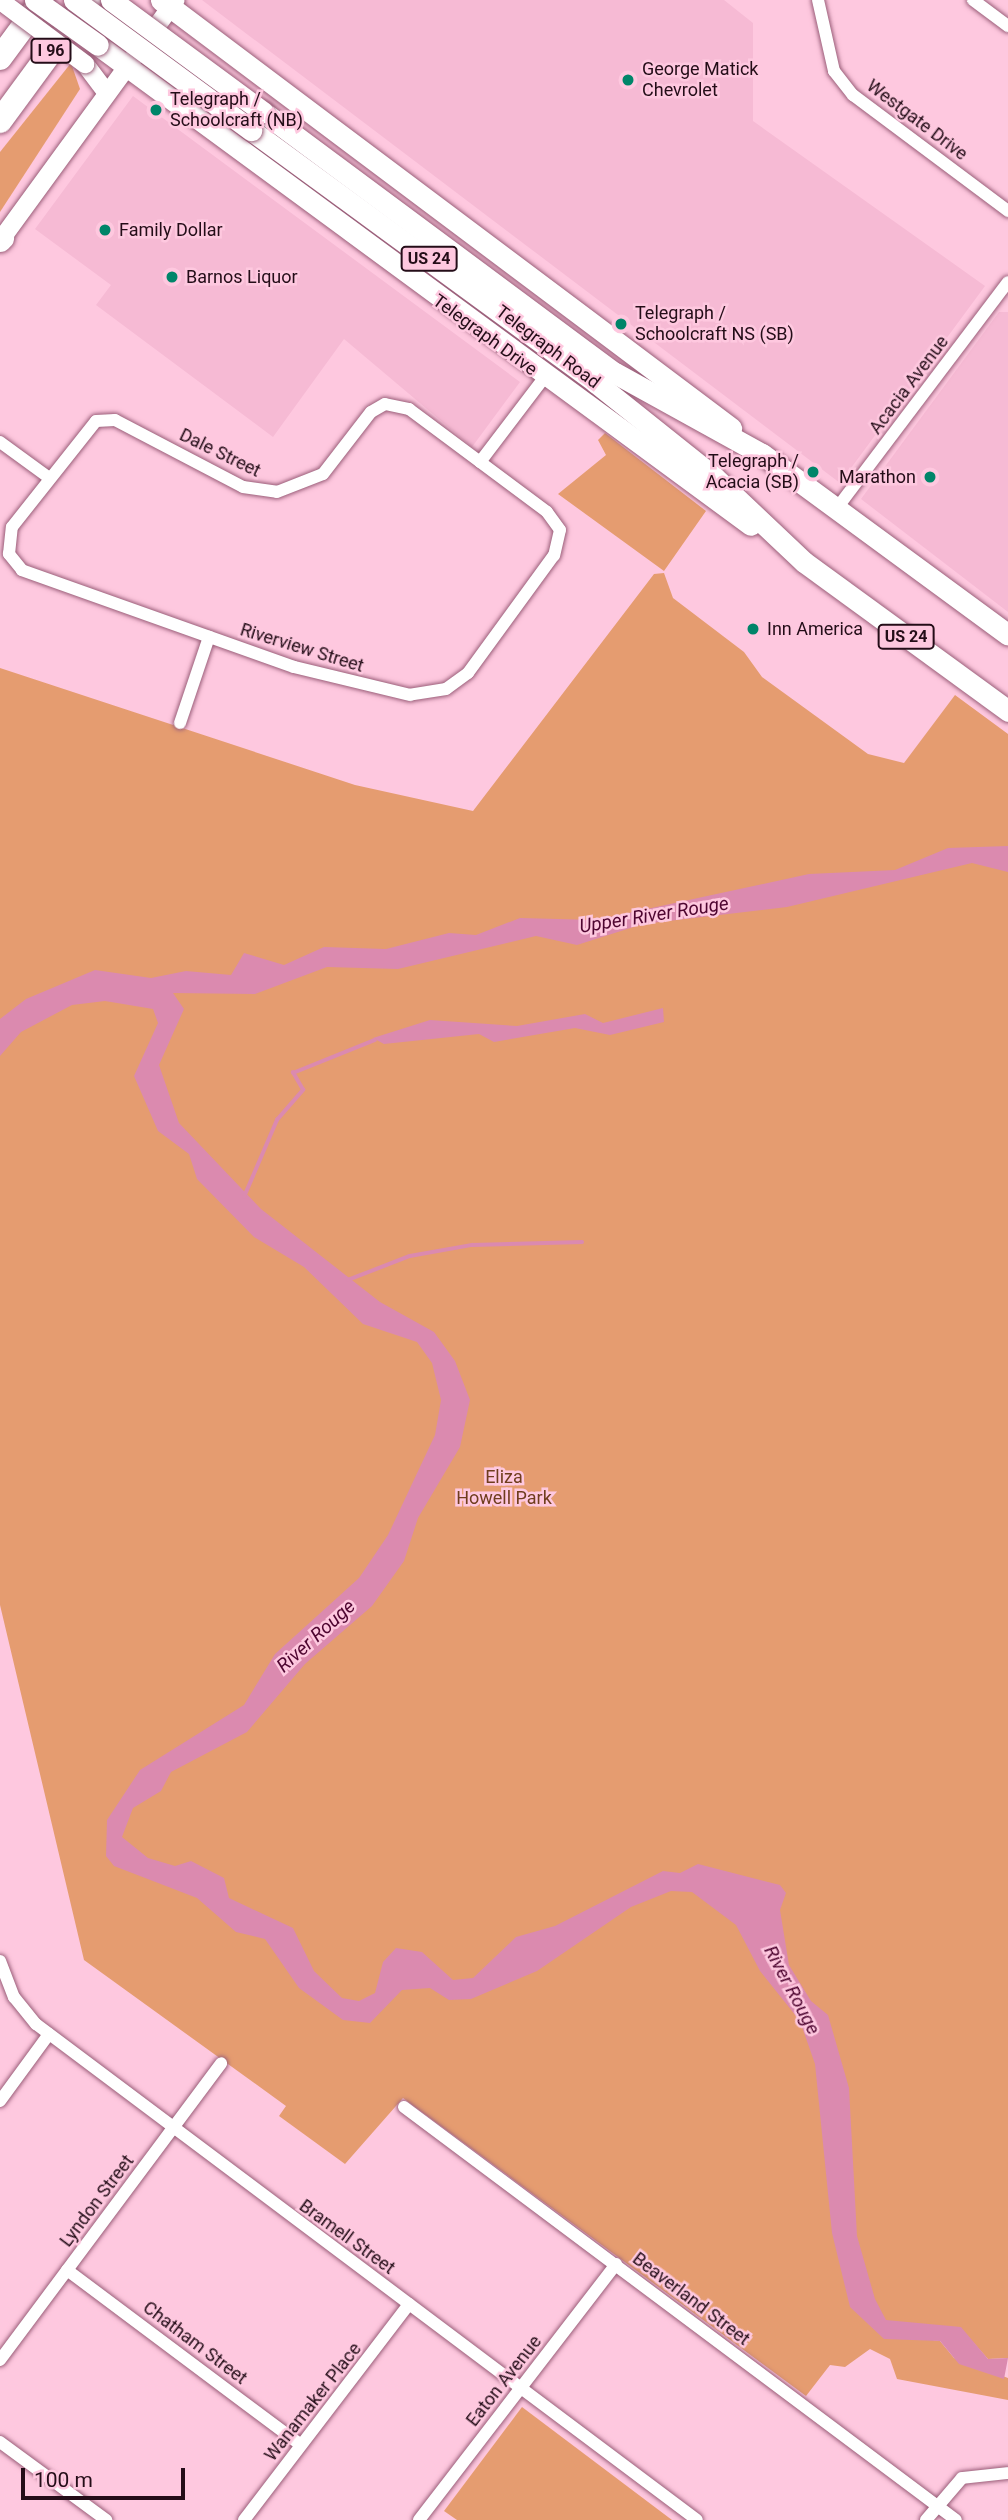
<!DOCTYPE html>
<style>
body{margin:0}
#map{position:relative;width:1008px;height:2520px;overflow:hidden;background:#fec8df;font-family:Roboto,sans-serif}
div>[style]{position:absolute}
.built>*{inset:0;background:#f6bad4}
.green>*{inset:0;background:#e59c70}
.water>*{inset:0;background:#db8aaf}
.stream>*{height:3.5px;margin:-1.75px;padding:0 1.75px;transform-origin:1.75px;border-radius:1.75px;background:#db8aaf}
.roads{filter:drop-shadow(0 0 2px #9a5e79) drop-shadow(0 0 2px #9a5e79)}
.street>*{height:12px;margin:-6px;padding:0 6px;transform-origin:6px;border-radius:6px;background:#fff}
.secondary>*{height:18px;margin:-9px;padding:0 9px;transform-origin:9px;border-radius:9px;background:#fff}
.primary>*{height:21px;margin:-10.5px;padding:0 10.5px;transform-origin:10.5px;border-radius:10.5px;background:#fff}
.highway>*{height:24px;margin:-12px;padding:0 12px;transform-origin:12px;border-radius:12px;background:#fff}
.bridges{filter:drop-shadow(0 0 2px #9a5e79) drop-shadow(0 0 2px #9a5e79)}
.secondary-bridge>*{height:18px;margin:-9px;padding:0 9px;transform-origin:9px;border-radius:9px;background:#fff}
.primary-bridge>*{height:21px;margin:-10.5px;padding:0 10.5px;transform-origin:10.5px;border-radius:10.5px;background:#fff}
.dots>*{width:19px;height:19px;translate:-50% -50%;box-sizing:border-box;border:4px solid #fec8df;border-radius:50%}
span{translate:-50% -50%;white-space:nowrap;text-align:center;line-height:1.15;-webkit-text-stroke:5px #fec8df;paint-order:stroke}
.shield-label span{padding:2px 5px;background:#fec8df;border:2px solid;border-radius:5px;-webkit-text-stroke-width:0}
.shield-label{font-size:16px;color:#240d18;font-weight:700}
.poi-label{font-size:18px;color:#240d18}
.left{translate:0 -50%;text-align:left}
.right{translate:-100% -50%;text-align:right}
.street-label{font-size:18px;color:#240d18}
.park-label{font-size:18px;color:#6f3d1d}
.water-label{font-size:19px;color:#4e0530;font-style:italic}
.scale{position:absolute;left:21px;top:2468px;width:164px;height:32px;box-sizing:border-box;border:4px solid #240d18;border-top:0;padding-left:9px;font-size:21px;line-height:24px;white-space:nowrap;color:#240d18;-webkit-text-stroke:5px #fec8df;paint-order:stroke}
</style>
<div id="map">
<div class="built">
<i style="clip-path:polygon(202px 0,724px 0,753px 23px,753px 121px,985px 286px,840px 483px)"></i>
<i style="clip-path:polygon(133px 96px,520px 382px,472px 447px,344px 339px,273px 437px,96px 305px,111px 285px,35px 229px)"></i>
<i style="clip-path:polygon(999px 312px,1008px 312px,1008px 612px,861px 499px)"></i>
</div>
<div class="green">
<i style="clip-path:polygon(71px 63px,80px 89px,0 212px,0 152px)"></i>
<i style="clip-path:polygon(605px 433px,706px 511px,664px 571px,558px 494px,606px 455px,598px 440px)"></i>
<i style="clip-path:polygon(664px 573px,673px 598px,744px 652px,762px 677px,868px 754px,904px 763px,955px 695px,1008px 734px,1008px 2358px,988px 2359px,964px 2332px,917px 2338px,940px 2341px,954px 2358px,1008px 2378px,1008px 2400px,897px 2379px,890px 2359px,870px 2349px,845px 2367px,830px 2365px,806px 2396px,403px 2098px,345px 2164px,279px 2116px,286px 2106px,84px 1960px,0 1605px,0 668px,355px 785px,473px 811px,654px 574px)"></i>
<i style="clip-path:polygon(522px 2407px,672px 2520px,457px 2520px,444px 2511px)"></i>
</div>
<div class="water">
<i style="clip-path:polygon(1008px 846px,1008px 872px,972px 863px,787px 907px,643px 924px,577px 945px,536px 936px,398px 969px,327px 967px,255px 994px,173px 993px,184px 1009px,159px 1065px,179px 1123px,261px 1209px,380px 1302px,434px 1332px,455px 1361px,470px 1400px,460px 1447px,418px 1518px,404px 1561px,372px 1606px,305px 1664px,247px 1732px,171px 1772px,161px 1791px,133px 1808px,122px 1837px,148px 1858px,175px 1866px,191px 1861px,224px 1878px,229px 1898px,293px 1928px,314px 1971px,342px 1998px,359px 2001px,375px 1993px,383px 1962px,396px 1948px,422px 1952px,453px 1980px,473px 1978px,516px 1937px,555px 1926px,663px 1871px,680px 1873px,698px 1864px,780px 1885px,786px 1893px,780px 1910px,789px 1965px,811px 2001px,828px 2015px,849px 2088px,857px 2236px,875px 2299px,886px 2320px,961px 2327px,988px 2359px,1008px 2358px,1004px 2379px,959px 2364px,940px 2341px,884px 2339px,850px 2307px,832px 2233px,815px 2064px,800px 2021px,760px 1971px,736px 1925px,692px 1892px,671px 1891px,631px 1907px,537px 1971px,471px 1999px,449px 2000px,430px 1988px,402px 1990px,370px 2023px,343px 2020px,299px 1988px,265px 1939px,236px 1932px,197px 1898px,114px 1866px,106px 1856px,107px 1820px,140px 1770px,244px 1705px,275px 1654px,359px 1578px,388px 1535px,435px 1435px,441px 1400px,432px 1363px,417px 1342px,363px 1324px,304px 1267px,254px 1237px,197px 1179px,189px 1154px,158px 1131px,134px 1076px,158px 1023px,153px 1009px,105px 1001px,72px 1005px,21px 1032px,0 1056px,0 1019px,26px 999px,95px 970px,151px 978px,186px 971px,231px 975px,244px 953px,284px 965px,324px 947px,386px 949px,449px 933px,476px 935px,520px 918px,596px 920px,809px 874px,895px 870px,948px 848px)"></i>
<i style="clip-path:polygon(663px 1008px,664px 1022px,610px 1035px,575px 1028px,494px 1042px,479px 1034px,384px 1044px,373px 1038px,430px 1020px,517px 1026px,585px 1014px,603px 1023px)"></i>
</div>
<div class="stream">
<i style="left:244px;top:1197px;width:84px;rotate:-66.8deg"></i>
<i style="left:277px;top:1120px;width:40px;rotate:-49deg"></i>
<i style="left:303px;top:1090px;width:20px;rotate:-120deg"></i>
<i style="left:293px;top:1073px;width:88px;rotate:-21.9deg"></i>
<i style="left:348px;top:1280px;width:66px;rotate:-21.2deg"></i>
<i style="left:410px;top:1256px;width:63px;rotate:-10.1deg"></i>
<i style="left:472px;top:1245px;width:110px;rotate:-1.6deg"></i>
</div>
<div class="roads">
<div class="street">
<i style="left:818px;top:0;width:73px;rotate:77.3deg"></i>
<i style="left:834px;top:71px;width:31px;rotate:52deg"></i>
<i style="left:853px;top:95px;width:194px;rotate:36.8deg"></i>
<i style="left:973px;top:0;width:44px;rotate:36.6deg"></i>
<i style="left:385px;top:404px;width:25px;rotate:12deg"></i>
<i style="left:409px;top:409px;width:172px;rotate:36.7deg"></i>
<i style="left:547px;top:512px;width:22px;rotate:54deg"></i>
<i style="left:560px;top:530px;width:26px;rotate:103deg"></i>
<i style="left:554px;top:555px;width:146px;rotate:126.1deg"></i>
<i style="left:468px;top:673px;width:27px;rotate:144deg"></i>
<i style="left:446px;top:689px;width:36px;rotate:171deg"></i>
<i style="left:410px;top:695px;width:119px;rotate:-166.4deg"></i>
<i style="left:294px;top:667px;width:289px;rotate:-160.4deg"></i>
<i style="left:22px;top:570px;width:21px;rotate:-129deg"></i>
<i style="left:9px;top:554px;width:27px;rotate:-84deg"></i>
<i style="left:12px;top:527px;width:135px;rotate:-51.6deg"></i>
<i style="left:96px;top:421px;width:19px;rotate:-3deg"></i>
<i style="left:115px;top:420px;width:144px;rotate:27.6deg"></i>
<i style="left:243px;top:487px;width:34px;rotate:8deg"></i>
<i style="left:277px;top:492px;width:49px;rotate:-21.4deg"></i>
<i style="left:323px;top:474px;width:78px;rotate:-52.3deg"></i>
<i style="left:371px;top:412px;width:16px;rotate:-30deg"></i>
<i style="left:0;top:442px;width:59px;rotate:36.1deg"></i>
<i style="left:480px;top:462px;width:106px;rotate:-52.7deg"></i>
<i style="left:837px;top:508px;width:283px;rotate:-52.9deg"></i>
<i style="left:180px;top:723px;width:91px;rotate:-71.4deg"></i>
<i style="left:0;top:1961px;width:39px;rotate:69deg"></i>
<i style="left:14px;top:1997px;width:35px;rotate:51deg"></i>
<i style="left:36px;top:2024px;width:826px;rotate:36.88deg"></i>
<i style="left:0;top:2101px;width:83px;rotate:-53.8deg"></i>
<i style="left:404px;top:2107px;width:689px;rotate:36.8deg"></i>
<i style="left:67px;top:2270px;width:292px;rotate:36.8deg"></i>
<i style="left:0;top:2360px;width:370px;rotate:-53.3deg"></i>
<i style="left:0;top:2442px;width:132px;rotate:36.3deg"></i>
<i style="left:244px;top:2520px;width:272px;rotate:-52.6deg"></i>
<i style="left:419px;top:2520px;width:323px;rotate:-52.4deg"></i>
<i style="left:926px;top:2520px;width:55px;rotate:-49.4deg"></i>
<i style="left:962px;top:2478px;width:46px;rotate:-6.2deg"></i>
</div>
<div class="secondary">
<i style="left:85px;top:64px;width:36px;rotate:53deg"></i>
<i style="left:0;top:241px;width:298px;rotate:-53.9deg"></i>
</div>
<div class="primary">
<i style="left:161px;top:0;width:713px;rotate:36.9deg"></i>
<i style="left:98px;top:45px;width:810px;rotate:36.32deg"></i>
<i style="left:263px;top:112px;width:438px;rotate:36.6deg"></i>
<i style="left:615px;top:373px;width:168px;rotate:28.9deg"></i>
<i style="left:762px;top:454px;width:305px;rotate:36.3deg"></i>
<i style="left:251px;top:130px;width:426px;rotate:36.2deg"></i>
<i style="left:595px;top:382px;width:152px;rotate:38.6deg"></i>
<i style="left:714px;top:477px;width:124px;rotate:43.4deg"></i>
<i style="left:804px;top:562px;width:253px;rotate:36.1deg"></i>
</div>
<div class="highway">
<i style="left:0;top:58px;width:71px;rotate:-53.6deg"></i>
<i style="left:0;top:121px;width:150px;rotate:-53.7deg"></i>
<i style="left:0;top:240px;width:3px;rotate:-45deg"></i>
</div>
</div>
<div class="bridges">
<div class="secondary-bridge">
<i style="left:2px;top:2px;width:104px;rotate:36.8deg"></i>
</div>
<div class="primary-bridge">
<i style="left:35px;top:0;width:77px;rotate:35.5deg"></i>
<i style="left:74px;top:0;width:220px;rotate:36.3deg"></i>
<i style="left:111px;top:0;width:189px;rotate:36.4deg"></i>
</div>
</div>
<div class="dots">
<i style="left:628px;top:80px;background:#008569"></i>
<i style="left:156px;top:110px;background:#008569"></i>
<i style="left:105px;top:230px;background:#008569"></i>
<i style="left:172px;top:277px;background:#008569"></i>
<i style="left:621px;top:324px;background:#008569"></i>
<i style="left:813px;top:472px;background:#008569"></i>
<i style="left:930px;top:477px;background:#008569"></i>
<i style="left:753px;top:629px;background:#008569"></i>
</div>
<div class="shield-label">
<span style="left:51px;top:51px">I 96</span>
<span style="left:429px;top:259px">US 24</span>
<span style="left:906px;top:637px">US 24</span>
</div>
<div class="poi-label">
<span class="left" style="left:642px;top:80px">George Matick<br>Chevrolet</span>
<span class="left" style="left:170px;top:110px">Telegraph /<br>Schoolcraft (NB)</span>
<span class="left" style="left:119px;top:230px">Family Dollar</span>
<span class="left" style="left:186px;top:277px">Barnos Liquor</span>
<span class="left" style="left:635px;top:324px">Telegraph /<br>Schoolcraft NS (SB)</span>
<span class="right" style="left:799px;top:472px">Telegraph /<br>Acacia (SB)</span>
<span class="right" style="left:916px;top:477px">Marathon</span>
<span class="left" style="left:767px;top:629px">Inn America</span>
</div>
<div class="street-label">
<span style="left:917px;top:120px;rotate:37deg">Westgate Drive</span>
<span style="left:485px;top:335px;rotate:36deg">Telegraph Drive</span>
<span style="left:548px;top:347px;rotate:37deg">Telegraph Road</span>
<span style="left:909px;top:385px;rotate:-53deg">Acacia Avenue</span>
<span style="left:220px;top:453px;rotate:26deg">Dale Street</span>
<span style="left:302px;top:648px;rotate:17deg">Riverview Street</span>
<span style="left:97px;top:2201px;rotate:-53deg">Lyndon Street</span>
<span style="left:347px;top:2237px;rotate:36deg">Bramell Street</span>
<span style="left:691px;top:2299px;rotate:37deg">Beaverland Street</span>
<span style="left:195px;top:2343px;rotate:37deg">Chatham Street</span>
<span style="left:504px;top:2381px;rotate:-52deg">Eaton Avenue</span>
<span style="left:313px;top:2402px;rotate:-52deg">Wanamaker Place</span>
</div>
<div class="park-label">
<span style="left:504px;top:1488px">Eliza<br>Howell Park</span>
</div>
<div class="water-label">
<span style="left:654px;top:915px;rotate:-9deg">Upper River Rouge</span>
<span style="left:316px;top:1636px;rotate:-42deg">River Rouge</span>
<span style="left:792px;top:1990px;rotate:62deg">River Rouge</span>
</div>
<div class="scale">100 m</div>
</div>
